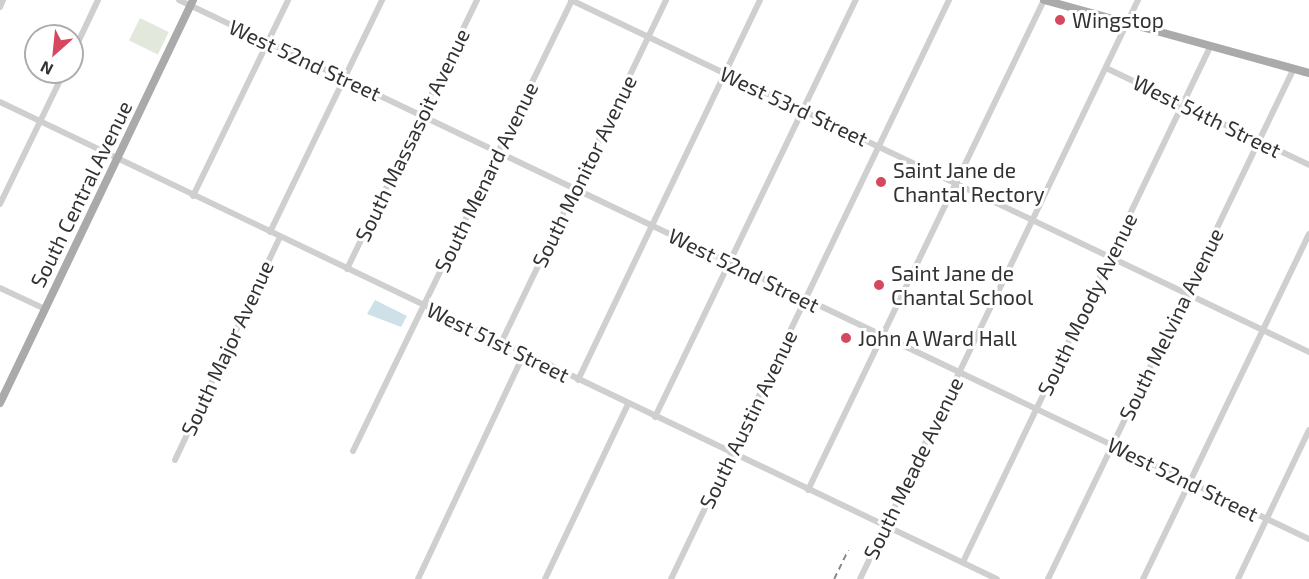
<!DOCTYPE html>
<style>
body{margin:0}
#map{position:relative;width:1309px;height:579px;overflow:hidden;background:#fff;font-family:"Exo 2",sans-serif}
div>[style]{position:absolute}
.green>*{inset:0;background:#e3e8dc;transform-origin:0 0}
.water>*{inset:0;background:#cee0e8}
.minor>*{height:6px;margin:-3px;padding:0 3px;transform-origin:3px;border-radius:3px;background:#cfcfcf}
.major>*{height:8px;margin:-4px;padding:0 4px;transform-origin:4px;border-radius:4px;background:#aaa}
.rail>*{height:1.5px;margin-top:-0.75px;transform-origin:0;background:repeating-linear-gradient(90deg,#878787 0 6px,transparent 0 10.5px)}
.dots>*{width:16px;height:16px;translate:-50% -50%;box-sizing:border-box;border:3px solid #fff;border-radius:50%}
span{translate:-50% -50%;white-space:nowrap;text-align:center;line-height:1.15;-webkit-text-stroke:6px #fff;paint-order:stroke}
.poi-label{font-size:21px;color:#323232}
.left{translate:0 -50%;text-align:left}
.street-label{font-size:21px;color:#323232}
.north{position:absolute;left:24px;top:24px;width:60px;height:60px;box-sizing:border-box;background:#fff;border:2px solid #adadad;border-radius:50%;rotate:207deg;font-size:16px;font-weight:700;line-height:24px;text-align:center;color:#323232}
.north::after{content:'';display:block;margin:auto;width:21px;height:27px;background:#d5485d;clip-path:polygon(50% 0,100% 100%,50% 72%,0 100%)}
</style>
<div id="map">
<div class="green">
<i style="left:140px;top:18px;width:32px;height:25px;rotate:26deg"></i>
</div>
<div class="water">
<i style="clip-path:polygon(375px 300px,407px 316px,401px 327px,367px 314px)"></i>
</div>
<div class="minor">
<i style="left:179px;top:0;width:1252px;rotate:25.5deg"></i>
<i style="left:571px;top:0;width:818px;rotate:25.5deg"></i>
<i style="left:0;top:7px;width:8px;rotate:-67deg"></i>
<i style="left:72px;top:55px;width:61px;rotate:-64.7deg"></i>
<i style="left:1106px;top:68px;width:225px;rotate:25.5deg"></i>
<i style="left:0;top:102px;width:1105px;rotate:25.57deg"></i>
<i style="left:193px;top:196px;width:218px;rotate:-64.1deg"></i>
<i style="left:0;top:204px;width:147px;rotate:-64.1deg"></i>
<i style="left:270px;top:232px;width:258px;rotate:-64.2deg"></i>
<i style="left:347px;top:269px;width:299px;rotate:-64.2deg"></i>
<i style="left:0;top:288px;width:50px;rotate:25deg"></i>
<i style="left:501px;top:343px;width:381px;rotate:-64.3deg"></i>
<i style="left:578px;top:380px;width:421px;rotate:-64.4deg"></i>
<i style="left:655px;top:417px;width:463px;rotate:-64.3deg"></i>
<i style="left:353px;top:451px;width:501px;rotate:-64.1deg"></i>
<i style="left:175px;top:460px;width:246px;rotate:-64.8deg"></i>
<i style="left:808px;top:490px;width:544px;rotate:-64.28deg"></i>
<i style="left:963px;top:562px;width:573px;rotate:-64.37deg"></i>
<i style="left:418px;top:579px;width:249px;rotate:-64.8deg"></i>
<i style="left:545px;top:579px;width:194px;rotate:-64.6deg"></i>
<i style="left:671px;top:579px;width:642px;rotate:-64.35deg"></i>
<i style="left:860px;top:579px;width:642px;rotate:-64.35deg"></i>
<i style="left:1048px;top:579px;width:567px;rotate:-64.29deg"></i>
<i style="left:1143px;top:579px;width:383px;rotate:-64.3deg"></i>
<i style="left:1238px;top:579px;width:165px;rotate:-64.5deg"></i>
</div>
<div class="major">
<i style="left:1044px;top:0;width:275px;rotate:15.4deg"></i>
<i style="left:0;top:403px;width:447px;rotate:-64.4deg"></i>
</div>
<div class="rail">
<i style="left:834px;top:579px;width:32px;rotate:-64deg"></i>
</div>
<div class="dots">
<i style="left:1060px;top:20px;background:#d5485d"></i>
<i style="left:881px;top:182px;background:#d5485d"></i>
<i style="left:879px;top:285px;background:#d5485d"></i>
<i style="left:846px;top:338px;background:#d5485d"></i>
</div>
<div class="poi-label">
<span class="left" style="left:1072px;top:20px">Wingstop</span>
<span class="left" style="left:893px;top:182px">Saint Jane de<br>Chantal Rectory</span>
<span class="left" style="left:891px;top:285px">Saint Jane de<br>Chantal School</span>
<span class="left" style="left:858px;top:338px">John A Ward Hall</span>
</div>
<div class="street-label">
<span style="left:305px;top:60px;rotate:25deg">West 52nd Street</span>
<span style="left:794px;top:106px;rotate:25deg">West 53rd Street</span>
<span style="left:1207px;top:116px;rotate:26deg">West 54th Street</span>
<span style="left:412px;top:135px;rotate:-64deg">South Massasoit Avenue</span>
<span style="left:584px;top:171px;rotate:-64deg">South Monitor Avenue</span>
<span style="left:486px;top:177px;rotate:-64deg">South Menard Avenue</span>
<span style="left:81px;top:194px;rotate:-64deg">South Central Avenue</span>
<span style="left:744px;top:270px;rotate:26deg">West 52nd Street</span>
<span style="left:1087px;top:304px;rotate:-64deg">South Moody Avenue</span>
<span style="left:1171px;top:324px;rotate:-64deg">South Melvina Avenue</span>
<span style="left:498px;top:342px;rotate:26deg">West 51st Street</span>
<span style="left:227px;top:348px;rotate:-65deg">South Major Avenue</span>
<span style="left:748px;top:419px;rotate:-64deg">South Austin Avenue</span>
<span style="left:913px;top:468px;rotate:-64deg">South Meade Avenue</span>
<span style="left:1183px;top:479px;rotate:26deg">West 52nd Street</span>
</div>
<div class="north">N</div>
</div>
